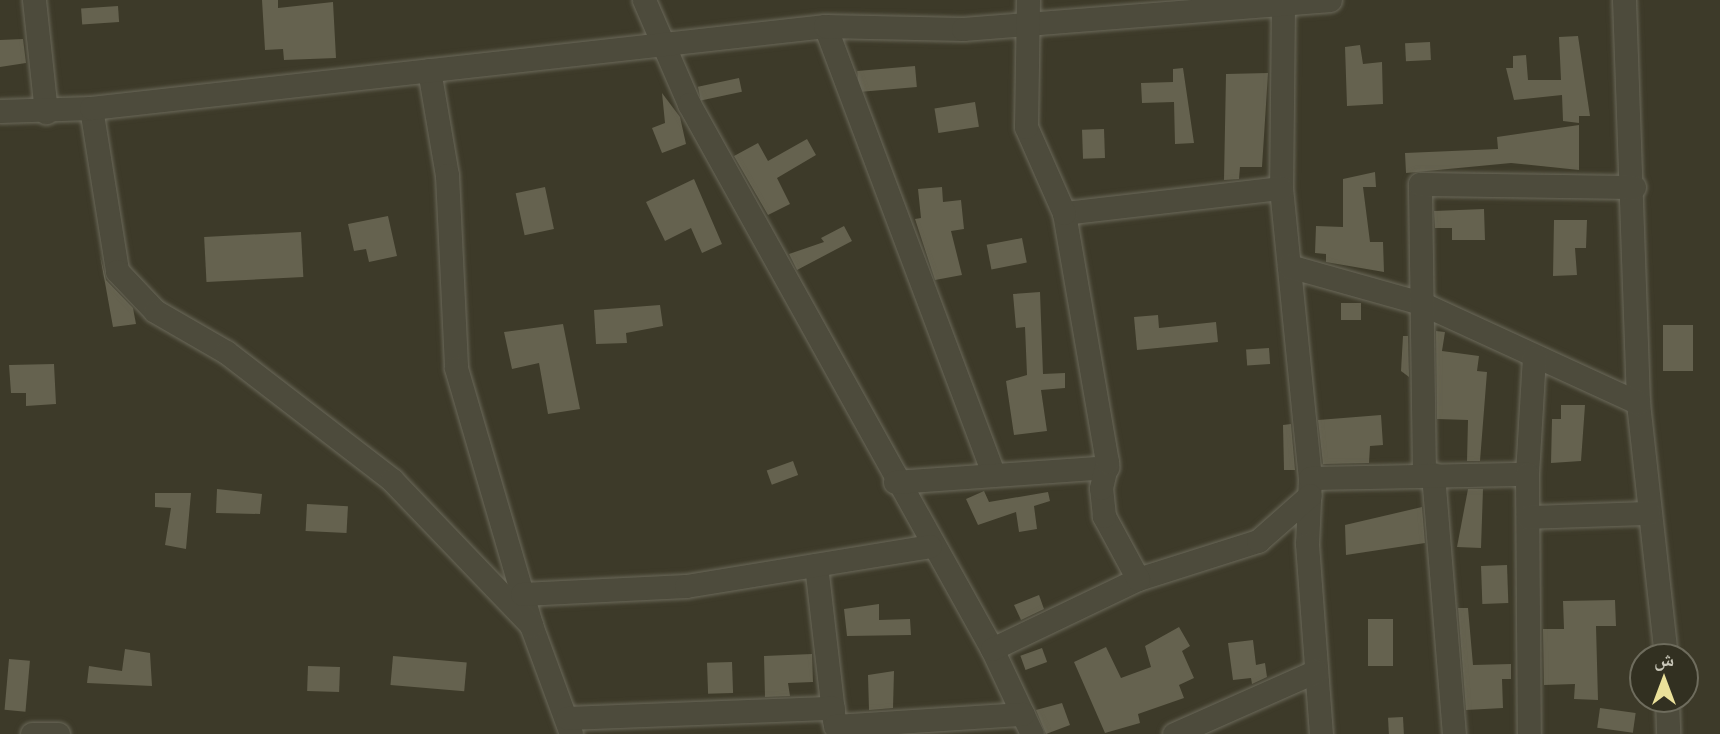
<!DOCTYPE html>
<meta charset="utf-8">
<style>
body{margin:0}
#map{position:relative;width:1720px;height:734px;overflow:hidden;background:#3d3a29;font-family:"Asap Condensed","Noto Naskh Arabic",sans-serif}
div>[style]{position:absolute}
.building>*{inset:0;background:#65624f;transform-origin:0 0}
.roads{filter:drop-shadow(0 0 2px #6b695a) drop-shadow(0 0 2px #6b695a)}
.minor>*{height:23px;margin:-11.5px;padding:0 11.5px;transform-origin:11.5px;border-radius:11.5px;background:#4d4b3c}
span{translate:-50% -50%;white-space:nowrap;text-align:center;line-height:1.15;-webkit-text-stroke:5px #323021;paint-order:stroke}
.north{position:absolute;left:1629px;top:643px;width:70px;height:70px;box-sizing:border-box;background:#323021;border:2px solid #6e6c5d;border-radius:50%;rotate:0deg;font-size:19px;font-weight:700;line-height:28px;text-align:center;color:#c8c6b8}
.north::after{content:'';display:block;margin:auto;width:24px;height:32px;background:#ebe19a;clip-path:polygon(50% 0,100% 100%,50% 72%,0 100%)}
</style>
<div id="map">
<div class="building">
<i style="clip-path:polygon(262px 0,278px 0,278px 8px,333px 2px,336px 58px,284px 60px,283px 49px,265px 50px)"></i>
<i style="left:118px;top:6px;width:16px;height:37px;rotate:86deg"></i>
<i style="clip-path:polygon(1578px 36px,1590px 116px,1579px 116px,1579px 123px,1563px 121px,1562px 95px,1514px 100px,1506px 68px,1513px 68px,1513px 56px,1526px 55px,1528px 80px,1561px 80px,1559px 37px)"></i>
<i style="clip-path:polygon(23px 39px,26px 63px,0 67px,0 40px)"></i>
<i style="left:1430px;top:42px;width:18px;height:25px;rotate:87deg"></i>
<i style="clip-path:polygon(1360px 45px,1363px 64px,1382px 62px,1383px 104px,1347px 106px,1345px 47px)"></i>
<i style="left:915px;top:66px;width:21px;height:58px;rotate:85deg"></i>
<i style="clip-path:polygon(1183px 68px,1194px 143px,1175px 144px,1174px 102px,1142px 103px,1141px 83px,1173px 82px,1173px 69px)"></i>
<i style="clip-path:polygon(1268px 73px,1262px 167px,1240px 167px,1239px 179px,1224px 180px,1226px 74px)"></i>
<i style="left:739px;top:78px;width:14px;height:42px;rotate:78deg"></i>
<i style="clip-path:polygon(662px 93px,680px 117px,686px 144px,662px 153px,652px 128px,665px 123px)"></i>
<i style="left:975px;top:102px;width:25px;height:41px;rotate:81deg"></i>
<i style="clip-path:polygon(1579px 125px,1579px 170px,1511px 163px,1406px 173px,1405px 153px,1498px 149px,1497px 137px)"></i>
<i style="left:1104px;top:129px;width:29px;height:22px;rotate:88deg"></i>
<i style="clip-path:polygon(807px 139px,816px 155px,777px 178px,790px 204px,768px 215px,734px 156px,758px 143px,768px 161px)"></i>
<i style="clip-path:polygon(1375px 172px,1376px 187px,1363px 187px,1370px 242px,1383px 242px,1384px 272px,1326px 262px,1326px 254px,1315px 253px,1316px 226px,1343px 227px,1343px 179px)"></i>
<i style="clip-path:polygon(694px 179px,722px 244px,702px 253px,691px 228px,665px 241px,646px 202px)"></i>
<i style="left:545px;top:187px;width:43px;height:30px;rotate:78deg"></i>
<i style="clip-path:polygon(942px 187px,943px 202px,961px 200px,964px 229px,951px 231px,962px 275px,935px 280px,915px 219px,921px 218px,918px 189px)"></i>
<i style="clip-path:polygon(1484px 209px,1485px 240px,1452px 240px,1452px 228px,1435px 228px,1434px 211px)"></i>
<i style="clip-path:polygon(388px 216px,397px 256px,369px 262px,366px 249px,354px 251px,348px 224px)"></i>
<i style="clip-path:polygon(1554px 220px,1587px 220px,1586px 248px,1575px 248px,1577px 275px,1553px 276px)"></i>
<i style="clip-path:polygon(844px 226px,852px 241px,797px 270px,789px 254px,824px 242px,821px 238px)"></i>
<i style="left:301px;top:232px;width:45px;height:97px;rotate:87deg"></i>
<i style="left:1022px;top:238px;width:25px;height:36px;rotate:79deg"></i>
<i style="clip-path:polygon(100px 255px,106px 280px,133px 308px,136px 324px,113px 327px)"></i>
<i style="clip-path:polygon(1040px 292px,1043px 374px,1065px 373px,1065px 388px,1041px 390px,1047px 431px,1014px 435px,1006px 381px,1027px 375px,1025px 327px,1016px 328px,1013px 294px)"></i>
<i style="left:1341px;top:303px;width:20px;height:17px"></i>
<i style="clip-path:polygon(660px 305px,663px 326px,626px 333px,627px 343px,596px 344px,594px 310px)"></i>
<i style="clip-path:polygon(1158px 315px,1159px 328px,1216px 322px,1218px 342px,1137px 350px,1134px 317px)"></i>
<i style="clip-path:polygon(563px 324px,580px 409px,548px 414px,539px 363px,512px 369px,504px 332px)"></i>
<i style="left:1663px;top:325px;width:30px;height:46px"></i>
<i style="clip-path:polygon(1436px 331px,1445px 332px,1442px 351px,1479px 356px,1477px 371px,1487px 372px,1480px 461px,1455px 461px,1467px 461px,1468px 420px,1437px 419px)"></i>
<i style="clip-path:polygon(1403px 336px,1408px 336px,1409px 377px,1401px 371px)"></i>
<i style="left:1269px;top:348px;width:16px;height:23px;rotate:86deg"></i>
<i style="clip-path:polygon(54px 364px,56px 404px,26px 406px,26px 393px,11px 393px,9px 365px)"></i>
<i style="clip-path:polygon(1561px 405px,1585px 405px,1581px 461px,1551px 463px,1552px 419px,1561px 419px)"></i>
<i style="clip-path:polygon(1381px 415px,1383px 445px,1370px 446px,1369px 463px,1323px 464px,1318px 420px)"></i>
<i style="clip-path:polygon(1291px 424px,1295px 470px,1284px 470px,1283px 425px)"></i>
<i style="left:793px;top:461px;width:15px;height:28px;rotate:70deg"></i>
<i style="clip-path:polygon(217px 489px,262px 494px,260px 514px,216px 513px)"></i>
<i style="clip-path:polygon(1468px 489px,1483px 489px,1481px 548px,1457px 547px)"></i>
<i style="clip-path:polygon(984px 491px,989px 502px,1048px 492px,1050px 501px,1034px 506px,1037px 529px,1019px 532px,1016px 512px,978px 525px,966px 499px)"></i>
<i style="clip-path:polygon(155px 493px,191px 493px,186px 549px,165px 545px,171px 508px,155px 507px)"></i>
<i style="left:307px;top:504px;width:41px;height:27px;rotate:3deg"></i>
<i style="clip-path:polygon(1422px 507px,1425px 543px,1346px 555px,1345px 525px)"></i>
<i style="left:1507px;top:565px;width:38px;height:26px;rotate:88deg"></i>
<i style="clip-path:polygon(1039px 595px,1044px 609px,1021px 620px,1014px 605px)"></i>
<i style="clip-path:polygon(1615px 600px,1616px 626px,1596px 626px,1598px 700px,1574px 699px,1575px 684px,1544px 685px,1543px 629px,1564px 629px,1563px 601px)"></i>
<i style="clip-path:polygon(879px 604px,879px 620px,910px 619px,911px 635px,847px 636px,844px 609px)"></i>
<i style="clip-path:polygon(1458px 608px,1468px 608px,1473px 665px,1511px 664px,1511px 679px,1502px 679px,1503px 708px,1466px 710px)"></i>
<i style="left:1368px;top:619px;width:25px;height:47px"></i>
<i style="clip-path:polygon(1179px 627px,1190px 646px,1182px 651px,1194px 678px,1179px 685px,1184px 698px,1138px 714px,1140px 723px,1105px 733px,1074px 662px,1106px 647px,1121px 678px,1151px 667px,1145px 646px)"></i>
<i style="clip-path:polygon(1253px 640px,1256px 665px,1265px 663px,1267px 677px,1252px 684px,1251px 678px,1233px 680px,1228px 643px)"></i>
<i style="left:1042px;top:648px;width:15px;height:23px;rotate:70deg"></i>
<i style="clip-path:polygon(125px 649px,150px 653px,152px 686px,87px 683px,89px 666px,122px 671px)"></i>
<i style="clip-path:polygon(812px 654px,813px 682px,788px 683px,790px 696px,765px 697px,764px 656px)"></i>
<i style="left:393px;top:656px;width:74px;height:29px;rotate:5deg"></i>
<i style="left:9px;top:659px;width:21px;height:51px;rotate:5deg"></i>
<i style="left:732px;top:662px;width:31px;height:25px;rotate:88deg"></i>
<i style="left:308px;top:666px;width:32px;height:25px;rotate:2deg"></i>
<i style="clip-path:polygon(894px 671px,893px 708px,869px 710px,868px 675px)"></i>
<i style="clip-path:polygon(1062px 703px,1070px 725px,1046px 734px,1036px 710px)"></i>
<i style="left:1600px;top:708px;width:36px;height:20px;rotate:8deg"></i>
<i style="left:1403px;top:717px;width:17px;height:15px;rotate:87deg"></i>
</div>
<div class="roads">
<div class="minor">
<i style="left:34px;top:0;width:113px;rotate:83.9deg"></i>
<i style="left:644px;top:0;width:113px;rotate:66.6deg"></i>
<i style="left:689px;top:104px;width:624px;rotate:60.93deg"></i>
<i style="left:992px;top:649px;width:94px;rotate:64.8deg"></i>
<i style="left:1624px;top:0;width:403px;rotate:88deg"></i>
<i style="left:1638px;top:403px;width:256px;rotate:83.7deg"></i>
<i style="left:1283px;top:5px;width:183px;rotate:90.6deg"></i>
<i style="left:1281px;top:188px;width:291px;rotate:84.3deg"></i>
<i style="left:1310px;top:478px;width:66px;rotate:92.6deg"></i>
<i style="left:1307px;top:544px;width:191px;rotate:85.8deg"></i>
<i style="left:825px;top:26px;width:478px;rotate:69.4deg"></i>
<i style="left:429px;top:70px;width:107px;rotate:80.3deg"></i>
<i style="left:447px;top:175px;width:193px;rotate:87.3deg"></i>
<i style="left:456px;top:368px;width:268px;rotate:73.7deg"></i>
<i style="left:531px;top:625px;width:116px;rotate:69.8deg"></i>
<i style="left:91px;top:108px;width:165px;rotate:80.9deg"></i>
<i style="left:117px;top:271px;width:55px;rotate:46.5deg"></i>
<i style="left:155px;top:311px;width:82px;rotate:30deg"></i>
<i style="left:226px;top:352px;width:210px;rotate:37.6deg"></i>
<i style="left:392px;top:480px;width:201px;rotate:46.2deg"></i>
<i style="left:0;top:111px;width:91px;rotate:-1.9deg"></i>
<i style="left:91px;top:108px;width:739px;rotate:-6.37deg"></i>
<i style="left:825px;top:26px;width:138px;rotate:1.2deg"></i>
<i style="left:963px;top:29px;width:368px;rotate:-4.5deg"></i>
<i style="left:1064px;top:213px;width:218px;rotate:-6.6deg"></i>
<i style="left:1289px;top:266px;width:137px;rotate:15.7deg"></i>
<i style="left:1421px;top:303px;width:239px;rotate:24.7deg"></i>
<i style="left:1424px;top:474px;width:290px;rotate:-90.8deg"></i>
<i style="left:1420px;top:184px;width:214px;rotate:0.8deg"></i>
<i style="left:1433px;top:474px;width:261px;rotate:85.4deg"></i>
<i style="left:1527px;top:474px;width:117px;rotate:-86.6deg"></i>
<i style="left:1310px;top:478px;width:217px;rotate:-1.1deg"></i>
<i style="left:1527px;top:474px;width:260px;rotate:89.6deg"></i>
<i style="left:895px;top:482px;width:213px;rotate:-4deg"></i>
<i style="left:1528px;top:517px;width:121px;rotate:-1.9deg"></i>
<i style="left:816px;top:565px;width:156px;rotate:83.4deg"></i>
<i style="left:1138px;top:579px;width:126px;rotate:-17.6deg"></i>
<i style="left:1258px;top:541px;width:69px;rotate:-41.5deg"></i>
<i style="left:522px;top:594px;width:164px;rotate:-2.8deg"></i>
<i style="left:686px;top:586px;width:247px;rotate:-9.3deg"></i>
<i style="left:992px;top:649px;width:162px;rotate:-25.6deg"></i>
<i style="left:1138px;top:579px;width:72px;rotate:-118.4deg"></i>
<i style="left:1104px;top:516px;width:28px;rotate:-96deg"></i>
<i style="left:1101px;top:488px;width:27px;rotate:-77deg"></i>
<i style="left:1107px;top:462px;width:253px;rotate:-99.8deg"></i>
<i style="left:1064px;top:213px;width:94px;rotate:-113.8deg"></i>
<i style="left:1026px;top:127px;width:127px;rotate:-89.1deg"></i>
<i style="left:1667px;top:699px;width:35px;rotate:88deg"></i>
<i style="left:567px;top:718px;width:266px;rotate:-2.2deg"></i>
<i style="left:835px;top:726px;width:188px;rotate:-3.7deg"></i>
<i style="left:32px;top:734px;width:26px"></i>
<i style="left:1174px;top:734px;width:155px;rotate:-23.9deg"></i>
</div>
</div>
<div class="north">ش</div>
</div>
